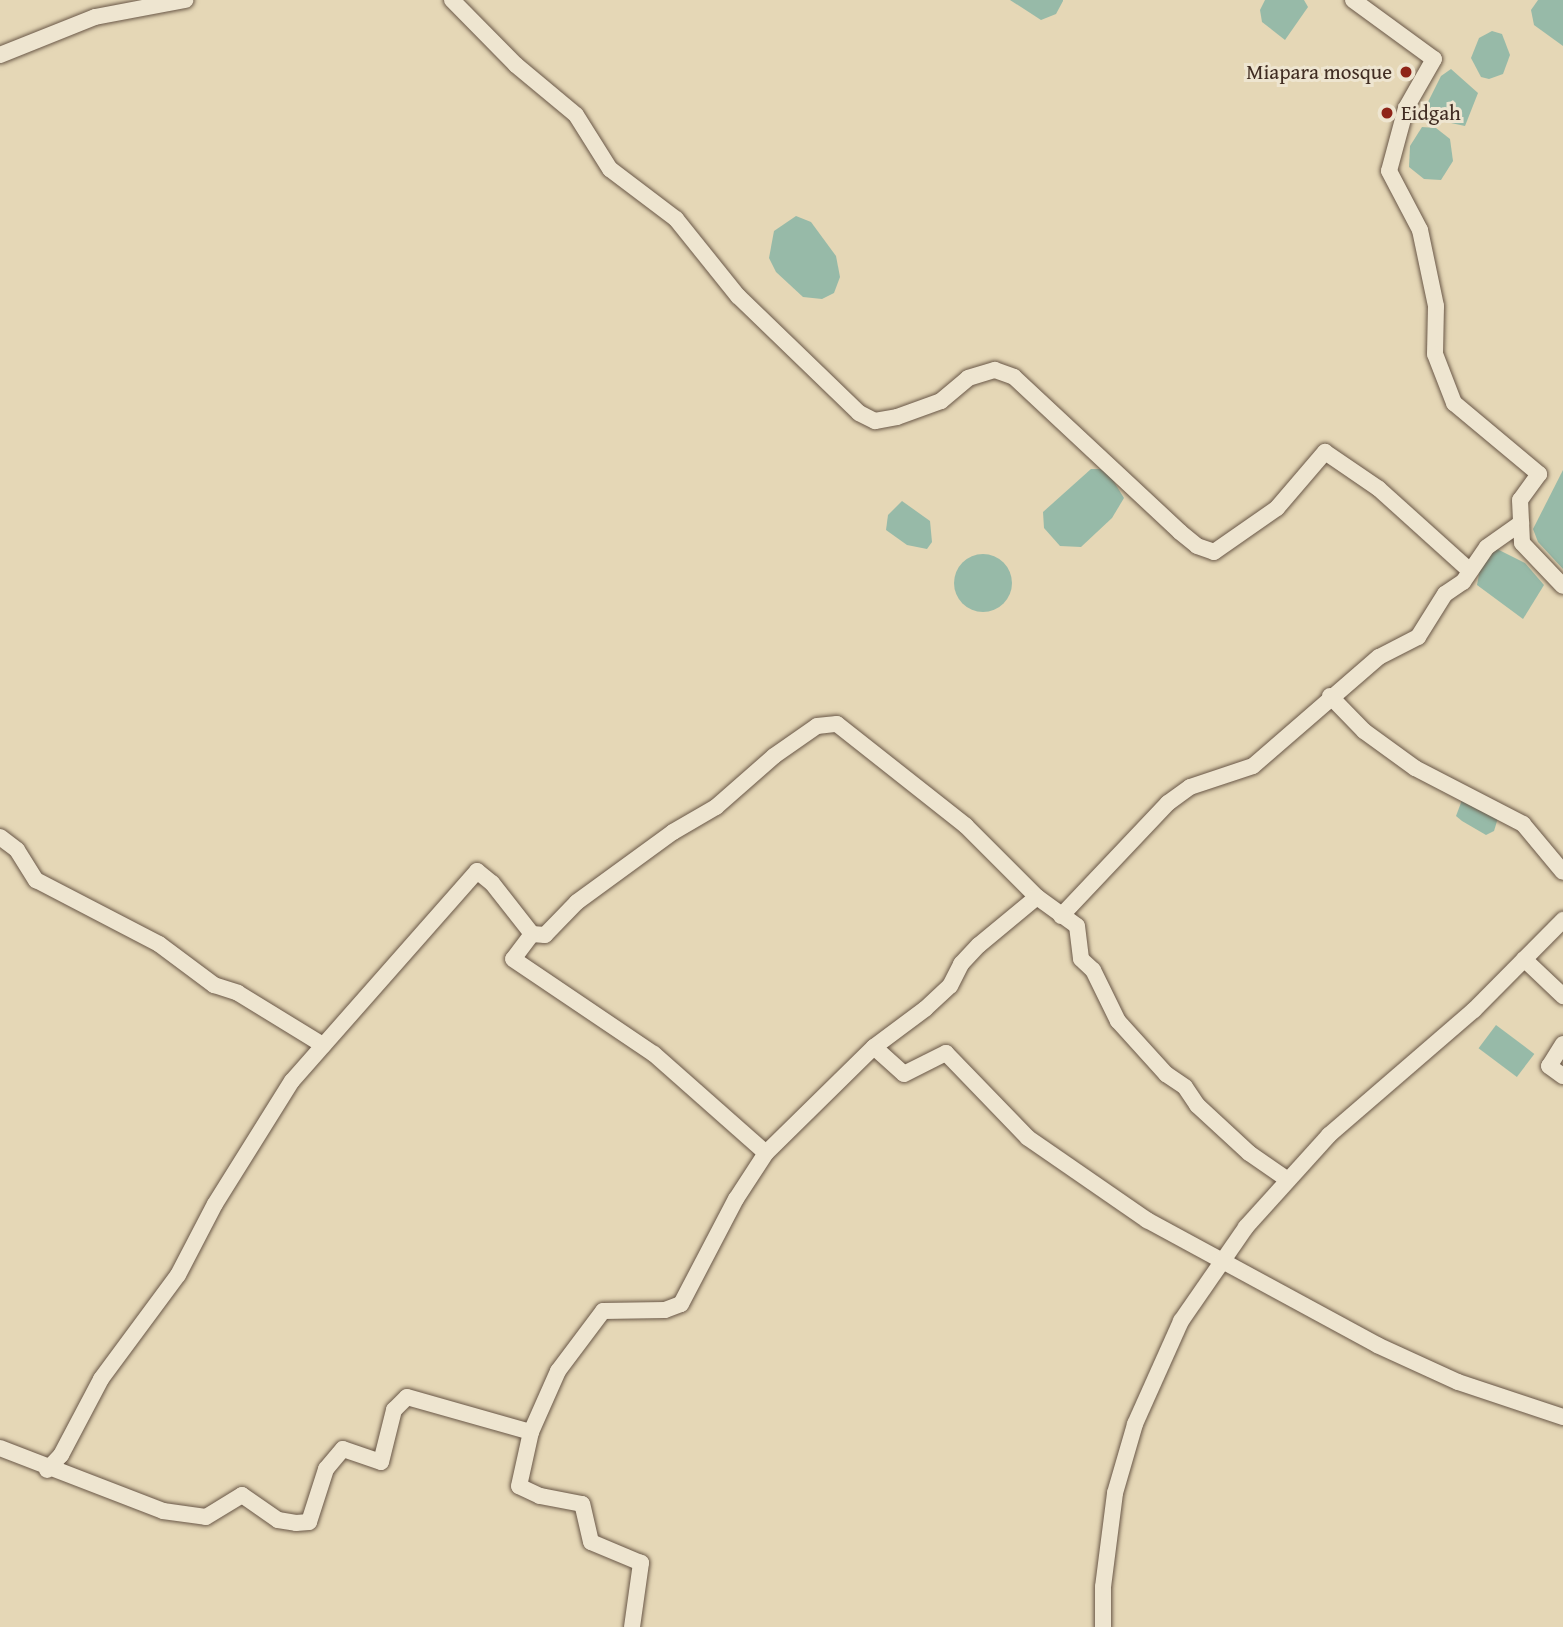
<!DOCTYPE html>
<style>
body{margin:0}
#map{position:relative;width:1563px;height:1627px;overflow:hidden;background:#e5d7b6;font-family:"Gentium Book Plus",serif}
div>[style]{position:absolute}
.water>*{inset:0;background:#97baa8;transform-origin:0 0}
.round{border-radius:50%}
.roads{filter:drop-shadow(0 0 2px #695747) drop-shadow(0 0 2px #695747)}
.minor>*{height:16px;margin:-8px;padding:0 8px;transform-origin:8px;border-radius:8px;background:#eee5d0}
.dots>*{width:19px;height:19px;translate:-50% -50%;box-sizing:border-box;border:4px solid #eee5d0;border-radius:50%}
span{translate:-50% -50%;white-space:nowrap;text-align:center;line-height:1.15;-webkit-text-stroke:6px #eee5d0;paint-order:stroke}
.poi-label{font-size:21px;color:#402c22}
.right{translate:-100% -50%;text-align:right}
.left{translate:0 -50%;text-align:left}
</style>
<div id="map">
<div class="water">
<i style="clip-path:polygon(1010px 0,1063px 0,1063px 1px,1056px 14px,1041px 20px)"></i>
<i style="clip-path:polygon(1265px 0,1304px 0,1308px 7px,1285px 40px,1262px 22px,1260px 10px)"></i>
<i style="clip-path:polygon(1538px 0,1563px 0,1563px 46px,1534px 25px,1531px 10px)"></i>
<i style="clip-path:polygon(1492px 31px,1502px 34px,1510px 55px,1503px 74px,1489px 79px,1481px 77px,1471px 58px,1479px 38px)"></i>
<i style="clip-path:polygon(1451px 69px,1478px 93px,1465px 126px,1437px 120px,1426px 106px,1441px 76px)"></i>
<i style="clip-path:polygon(1422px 127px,1436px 128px,1450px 139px,1453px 161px,1441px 180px,1424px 179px,1409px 167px,1410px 146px)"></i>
<i style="clip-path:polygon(796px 216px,811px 222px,836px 256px,840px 277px,834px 293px,822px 299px,803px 297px,776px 272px,769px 258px,774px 231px)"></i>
<i style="clip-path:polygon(1091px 469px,1102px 469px,1111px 477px,1124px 498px,1112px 518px,1081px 547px,1060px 546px,1044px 528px,1043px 512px)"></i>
<i style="clip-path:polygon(1563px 470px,1563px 569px,1538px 542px,1533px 529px)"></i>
<i style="clip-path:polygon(902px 501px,930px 521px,932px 542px,927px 549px,907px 545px,886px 530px,888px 515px)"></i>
<i style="clip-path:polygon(1493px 547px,1525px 563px,1544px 585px,1523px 619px,1477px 585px,1480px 569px)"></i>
<i class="round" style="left:954px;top:554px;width:58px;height:58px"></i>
<i style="clip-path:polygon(1462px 800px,1498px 818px,1494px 831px,1486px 835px,1462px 821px,1456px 816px)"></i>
<i style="left:1496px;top:1025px;width:48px;height:29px;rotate:37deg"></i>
</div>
<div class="roads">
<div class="minor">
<i style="left:452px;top:0;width:91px;rotate:45.4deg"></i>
<i style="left:516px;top:65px;width:78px;rotate:39.8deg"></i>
<i style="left:576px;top:115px;width:64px;rotate:57.8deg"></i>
<i style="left:610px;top:169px;width:83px;rotate:37.1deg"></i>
<i style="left:676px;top:219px;width:99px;rotate:51.2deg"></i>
<i style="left:738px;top:296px;width:168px;rotate:44deg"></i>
<i style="left:859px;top:413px;width:18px;rotate:27deg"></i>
<i style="left:875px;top:421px;width:22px;rotate:-10deg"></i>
<i style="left:897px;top:417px;width:47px;rotate:-20deg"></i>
<i style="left:941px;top:401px;width:35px;rotate:-40deg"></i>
<i style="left:968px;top:378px;width:28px;rotate:-17deg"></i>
<i style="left:995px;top:370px;width:20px;rotate:20deg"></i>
<i style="left:1014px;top:377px;width:227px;rotate:43deg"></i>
<i style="left:1180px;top:532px;width:22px;rotate:39deg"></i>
<i style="left:1197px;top:546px;width:18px;rotate:19deg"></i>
<i style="left:1214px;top:552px;width:77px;rotate:-34.9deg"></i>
<i style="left:1277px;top:508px;width:74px;rotate:-49.4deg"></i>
<i style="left:1325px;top:452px;width:65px;rotate:34.4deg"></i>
<i style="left:1379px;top:489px;width:122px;rotate:42deg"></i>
<i style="left:1353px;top:0;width:100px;rotate:36.1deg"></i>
<i style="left:1434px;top:59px;width:56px;rotate:119.7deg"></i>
<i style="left:1406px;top:108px;width:65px;rotate:105.1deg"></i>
<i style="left:1389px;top:171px;width:67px;rotate:62.3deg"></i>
<i style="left:1420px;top:230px;width:78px;rotate:78.1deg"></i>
<i style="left:1436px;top:306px;width:48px;rotate:91.2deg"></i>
<i style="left:1435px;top:354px;width:53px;rotate:68.8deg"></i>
<i style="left:1454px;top:403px;width:111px;rotate:39.9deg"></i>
<i style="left:1539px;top:474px;width:32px;rotate:126deg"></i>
<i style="left:1520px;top:500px;width:43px;rotate:87.3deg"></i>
<i style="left:1522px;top:543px;width:59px;rotate:46.4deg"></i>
<i style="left:0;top:55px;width:102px;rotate:-21.8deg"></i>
<i style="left:95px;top:17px;width:92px;rotate:-10.7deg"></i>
<i style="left:1330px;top:696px;width:49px;rotate:45.8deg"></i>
<i style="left:1364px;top:731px;width:63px;rotate:36deg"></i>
<i style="left:1415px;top:768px;width:122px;rotate:27.4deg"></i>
<i style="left:1523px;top:824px;width:62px;rotate:50.2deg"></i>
<i style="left:0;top:837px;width:21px;rotate:37deg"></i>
<i style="left:17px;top:850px;width:36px;rotate:58deg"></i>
<i style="left:36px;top:880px;width:139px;rotate:27.5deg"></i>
<i style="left:159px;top:944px;width:69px;rotate:36.7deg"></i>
<i style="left:214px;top:985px;width:25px;rotate:18deg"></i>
<i style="left:238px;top:993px;width:100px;rotate:31.5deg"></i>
<i style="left:1061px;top:916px;width:156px;rotate:-46.6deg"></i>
<i style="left:1168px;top:803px;width:27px;rotate:-36deg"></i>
<i style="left:1190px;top:787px;width:66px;rotate:-18.4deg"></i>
<i style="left:1253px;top:766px;width:167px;rotate:-40.9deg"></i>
<i style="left:1379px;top:657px;width:44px;rotate:-27.1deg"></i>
<i style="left:1418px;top:637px;width:51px;rotate:-57.9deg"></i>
<i style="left:1445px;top:594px;width:22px;rotate:-34deg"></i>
<i style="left:1463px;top:582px;width:42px;rotate:-55.6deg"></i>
<i style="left:1487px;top:547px;width:42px;rotate:-35.2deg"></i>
<i style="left:532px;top:934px;width:13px;rotate:4deg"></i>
<i style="left:545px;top:935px;width:46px;rotate:-45.9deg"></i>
<i style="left:577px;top:902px;width:119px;rotate:-36.1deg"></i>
<i style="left:673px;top:832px;width:50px;rotate:-30.2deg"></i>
<i style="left:716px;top:807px;width:77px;rotate:-41.3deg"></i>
<i style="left:774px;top:756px;width:52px;rotate:-34.9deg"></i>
<i style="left:817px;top:726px;width:20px;rotate:-6deg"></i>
<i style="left:837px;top:724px;width:164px;rotate:38.3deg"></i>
<i style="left:966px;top:826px;width:100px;rotate:45deg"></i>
<i style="left:1524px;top:959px;width:54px;rotate:43.5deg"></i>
<i style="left:1563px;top:1044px;width:26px;rotate:122deg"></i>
<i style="left:1549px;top:1066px;width:17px;rotate:36deg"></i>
<i style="left:874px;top:1047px;width:64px;rotate:-36.7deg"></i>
<i style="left:925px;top:1009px;width:34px;rotate:-43deg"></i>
<i style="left:950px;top:986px;width:25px;rotate:-63deg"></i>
<i style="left:961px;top:964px;width:26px;rotate:-47deg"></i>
<i style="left:979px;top:945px;width:75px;rotate:-39.6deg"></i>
<i style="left:1037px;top:897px;width:49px;rotate:35.9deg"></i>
<i style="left:1077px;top:926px;width:33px;rotate:83deg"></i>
<i style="left:1081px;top:959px;width:16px;rotate:43deg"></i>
<i style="left:1093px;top:970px;width:57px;rotate:63.9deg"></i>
<i style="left:1118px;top:1021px;width:72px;rotate:47.8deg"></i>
<i style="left:1166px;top:1074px;width:23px;rotate:34deg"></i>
<i style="left:1185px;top:1087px;width:22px;rotate:56deg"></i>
<i style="left:1197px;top:1105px;width:71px;rotate:42.7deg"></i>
<i style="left:1249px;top:1153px;width:47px;rotate:34.7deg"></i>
<i style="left:0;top:1448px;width:175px;rotate:21.1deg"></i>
<i style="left:163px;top:1511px;width:43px;rotate:7.9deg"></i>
<i style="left:206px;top:1517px;width:42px;rotate:-31.4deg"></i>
<i style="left:242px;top:1495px;width:44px;rotate:34.8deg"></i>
<i style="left:278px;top:1520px;width:18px;rotate:9deg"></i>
<i style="left:296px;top:1523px;width:13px;rotate:-4deg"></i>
<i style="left:309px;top:1522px;width:56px;rotate:-72.2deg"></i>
<i style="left:326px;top:1469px;width:26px;rotate:-50deg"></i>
<i style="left:343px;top:1449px;width:40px;rotate:18.9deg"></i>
<i style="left:381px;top:1462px;width:54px;rotate:-76deg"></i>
<i style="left:394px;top:1410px;width:18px;rotate:-45deg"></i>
<i style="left:407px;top:1397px;width:129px;rotate:15.8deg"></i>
<i style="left:47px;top:1470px;width:21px;rotate:-47deg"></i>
<i style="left:61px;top:1455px;width:86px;rotate:-62.2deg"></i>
<i style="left:101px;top:1379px;width:129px;rotate:-53.5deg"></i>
<i style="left:178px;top:1275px;width:80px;rotate:-62.5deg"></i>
<i style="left:215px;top:1204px;width:145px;rotate:-58deg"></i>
<i style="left:292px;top:1081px;width:280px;rotate:-48.6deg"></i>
<i style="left:477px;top:871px;width:19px;rotate:39deg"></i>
<i style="left:492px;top:883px;width:65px;rotate:51.9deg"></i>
<i style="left:532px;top:934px;width:31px;rotate:127deg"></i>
<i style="left:513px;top:959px;width:170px;rotate:34deg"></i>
<i style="left:654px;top:1054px;width:149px;rotate:41.5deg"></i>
<i style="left:632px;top:1627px;width:65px;rotate:-82deg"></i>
<i style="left:641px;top:1563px;width:54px;rotate:-157.2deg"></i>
<i style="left:591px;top:1542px;width:39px;rotate:-103deg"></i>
<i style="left:582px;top:1504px;width:43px;rotate:-169.2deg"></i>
<i style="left:540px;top:1496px;width:23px;rotate:-155deg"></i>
<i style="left:519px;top:1486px;width:55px;rotate:-77.5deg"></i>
<i style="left:531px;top:1432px;width:67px;rotate:-66.1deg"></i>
<i style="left:558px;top:1371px;width:75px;rotate:-53.1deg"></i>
<i style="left:603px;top:1311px;width:62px;rotate:-0.9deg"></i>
<i style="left:665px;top:1310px;width:17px;rotate:-21deg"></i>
<i style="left:681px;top:1304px;width:119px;rotate:-62.4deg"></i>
<i style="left:736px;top:1199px;width:55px;rotate:-56.9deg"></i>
<i style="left:766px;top:1153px;width:151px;rotate:-44.5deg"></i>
<i style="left:874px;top:1047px;width:40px;rotate:42deg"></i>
<i style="left:904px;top:1074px;width:47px;rotate:-26.6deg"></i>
<i style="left:946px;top:1053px;width:118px;rotate:46deg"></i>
<i style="left:1028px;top:1138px;width:145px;rotate:34.6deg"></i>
<i style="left:1147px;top:1220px;width:262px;rotate:28.5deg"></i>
<i style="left:1377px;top:1345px;width:89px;rotate:24.6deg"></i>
<i style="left:1458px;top:1382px;width:111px;rotate:18.4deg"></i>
<i style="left:1103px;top:1627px;width:40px;rotate:-90deg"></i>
<i style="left:1103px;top:1587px;width:95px;rotate:-82.7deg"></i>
<i style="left:1115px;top:1493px;width:72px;rotate:-73.8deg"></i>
<i style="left:1135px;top:1424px;width:113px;rotate:-65.9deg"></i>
<i style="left:1181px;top:1321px;width:114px;rotate:-55.3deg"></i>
<i style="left:1246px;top:1227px;width:124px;rotate:-47.9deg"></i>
<i style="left:1329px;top:1135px;width:191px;rotate:-40.8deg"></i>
<i style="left:1474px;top:1010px;width:127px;rotate:-45.3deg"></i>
</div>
</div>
<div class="dots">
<i style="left:1406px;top:72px;background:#8f2418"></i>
<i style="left:1387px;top:113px;background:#8f2418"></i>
</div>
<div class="poi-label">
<span class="right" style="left:1392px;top:72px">Miapara mosque</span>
<span class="left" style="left:1401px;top:113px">Eidgah</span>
</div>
</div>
